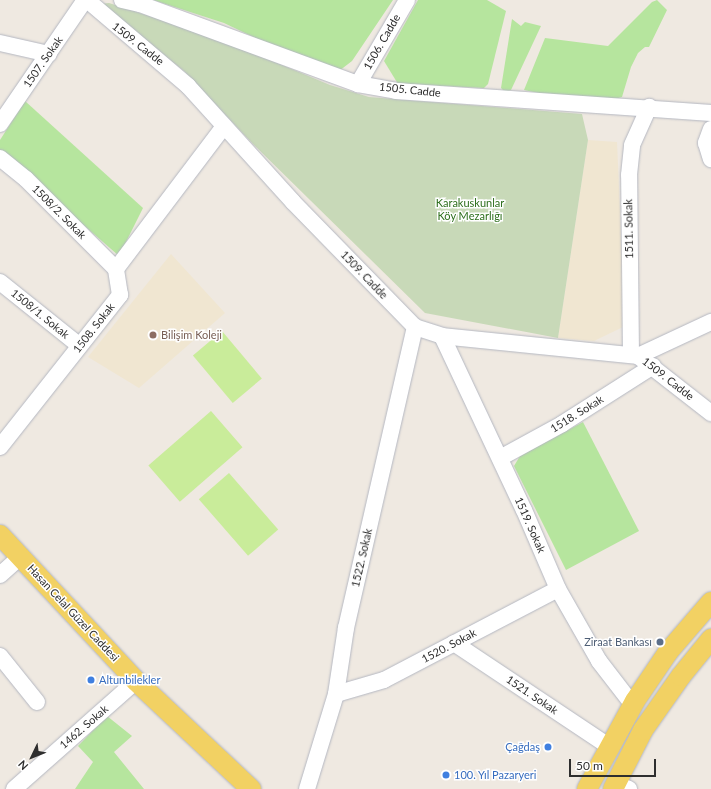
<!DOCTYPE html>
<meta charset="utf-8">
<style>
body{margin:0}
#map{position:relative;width:711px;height:789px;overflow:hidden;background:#efe9e1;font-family:Lato,sans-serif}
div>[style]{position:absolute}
.education>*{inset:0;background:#f0e6d1}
.green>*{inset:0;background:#b6e59e}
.cemetery>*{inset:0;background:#c8d9b8}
.pitch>*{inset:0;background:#c9ec9a;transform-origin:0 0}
.roads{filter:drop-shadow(0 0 1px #b4b7c1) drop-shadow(0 0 1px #b4b7c1)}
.minor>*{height:16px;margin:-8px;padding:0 8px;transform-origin:8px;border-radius:8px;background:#fff}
.major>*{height:20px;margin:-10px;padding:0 10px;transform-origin:10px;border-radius:10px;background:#f2d163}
.dots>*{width:11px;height:11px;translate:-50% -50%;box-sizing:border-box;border:2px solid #fff;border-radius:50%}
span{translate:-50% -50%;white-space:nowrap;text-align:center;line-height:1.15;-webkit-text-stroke:3px #fff;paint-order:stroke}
.street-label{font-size:11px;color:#2e2e2e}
.park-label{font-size:11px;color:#2c6e1b}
.education-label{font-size:11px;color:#785e54}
.left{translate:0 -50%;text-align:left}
.service-label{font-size:11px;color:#4e5e75}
.right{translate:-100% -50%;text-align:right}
.shop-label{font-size:11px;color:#366cbe}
.north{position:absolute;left:12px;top:737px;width:40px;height:40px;-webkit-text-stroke:3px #fff;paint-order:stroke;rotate:227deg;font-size:11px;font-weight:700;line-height:16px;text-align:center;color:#2e2e2e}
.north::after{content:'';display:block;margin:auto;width:14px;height:18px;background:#2e2e2e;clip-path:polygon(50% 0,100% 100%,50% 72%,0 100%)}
.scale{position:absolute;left:569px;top:759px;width:87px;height:18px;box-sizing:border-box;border:2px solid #2e2e2e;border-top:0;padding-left:5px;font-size:12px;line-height:14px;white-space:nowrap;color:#2e2e2e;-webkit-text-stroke:3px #fff;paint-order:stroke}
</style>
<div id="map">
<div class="education">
<i style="clip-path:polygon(588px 140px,617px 142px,625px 326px,594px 341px,558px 338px)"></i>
<i style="clip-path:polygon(171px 254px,225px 313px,139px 388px,88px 357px)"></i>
</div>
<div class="green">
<i style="clip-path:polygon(153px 0,393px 0,352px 61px,339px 71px,266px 43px,224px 23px)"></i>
<i style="clip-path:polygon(418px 0,487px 0,506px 11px,488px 84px,484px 88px,398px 84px,384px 61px)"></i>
<i style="clip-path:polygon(657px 0,667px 10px,649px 47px,645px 47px,638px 53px,631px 67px,622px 97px,615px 99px,553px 96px,524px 90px,545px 38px,608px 46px,652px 2px)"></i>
<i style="clip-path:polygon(512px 19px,521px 26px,525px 22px,541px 26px,511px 90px,505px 92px,501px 88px)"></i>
<i style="clip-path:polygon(25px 101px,143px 208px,119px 256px,0 152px,0 140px)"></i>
<i style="clip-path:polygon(583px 422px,639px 531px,566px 570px,514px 466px,520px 456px)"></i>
<i style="clip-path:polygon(107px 716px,132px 736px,114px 752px,144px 789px,75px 789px,93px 762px,78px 746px)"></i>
</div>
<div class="cemetery">
<i style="clip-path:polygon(109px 3px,220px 39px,330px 85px,369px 97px,582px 114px,588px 140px,558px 338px,425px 313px,251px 142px,184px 71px,99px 4px)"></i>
</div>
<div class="pitch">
<i style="left:222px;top:331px;width:62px;height:38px;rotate:50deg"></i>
<i style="left:211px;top:411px;width:48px;height:83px;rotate:49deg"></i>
<i style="left:229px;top:473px;width:75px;height:40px;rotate:49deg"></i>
</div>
<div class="roads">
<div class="minor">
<i style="left:87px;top:0;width:133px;rotate:40.4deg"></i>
<i style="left:188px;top:86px;width:156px;rotate:47.8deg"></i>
<i style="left:293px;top:202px;width:175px;rotate:45.7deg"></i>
<i style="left:415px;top:327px;width:28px;rotate:18deg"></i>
<i style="left:442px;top:336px;width:197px;rotate:5.8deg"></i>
<i style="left:638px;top:356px;width:93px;rotate:38deg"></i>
<i style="left:122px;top:0;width:18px;rotate:13deg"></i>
<i style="left:140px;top:4px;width:232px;rotate:20.2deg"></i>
<i style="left:358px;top:84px;width:39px;rotate:10deg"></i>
<i style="left:396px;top:91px;width:316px;rotate:4deg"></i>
<i style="left:0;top:43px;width:50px;rotate:12.7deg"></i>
<i style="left:358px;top:84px;width:97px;rotate:-59.7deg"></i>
<i style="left:0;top:124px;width:150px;rotate:-55.6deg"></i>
<i style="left:711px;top:129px;width:15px;rotate:110deg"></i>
<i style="left:706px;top:143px;width:17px;rotate:73deg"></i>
<i style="left:0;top:158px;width:33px;rotate:39deg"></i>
<i style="left:26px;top:179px;width:127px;rotate:45deg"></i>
<i style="left:0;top:282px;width:102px;rotate:38.7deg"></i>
<i style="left:442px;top:336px;width:192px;rotate:64.8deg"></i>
<i style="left:524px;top:510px;width:86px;rotate:66.7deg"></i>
<i style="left:558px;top:589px;width:83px;rotate:60.3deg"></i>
<i style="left:599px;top:661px;width:56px;rotate:52.3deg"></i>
<i style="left:631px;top:355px;width:180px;rotate:-90.6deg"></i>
<i style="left:629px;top:175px;width:30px;rotate:-84deg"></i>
<i style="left:632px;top:145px;width:42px;rotate:-65.9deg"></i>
<i style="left:638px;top:356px;width:81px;rotate:-25deg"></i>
<i style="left:0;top:447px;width:194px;rotate:-51.7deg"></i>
<i style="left:120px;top:295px;width:26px;rotate:-99deg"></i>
<i style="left:116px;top:269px;width:179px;rotate:-52.9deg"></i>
<i style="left:500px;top:458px;width:71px;rotate:-28.7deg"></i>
<i style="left:562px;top:424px;width:108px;rotate:-32.5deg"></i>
<i style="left:0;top:575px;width:27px;rotate:-42deg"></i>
<i style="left:454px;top:643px;width:187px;rotate:33.7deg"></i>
<i style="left:0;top:656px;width:59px;rotate:51.2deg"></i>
<i style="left:336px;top:694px;width:50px;rotate:-16.3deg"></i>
<i style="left:384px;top:680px;width:196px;rotate:-27.6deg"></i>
<i style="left:616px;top:784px;width:14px;rotate:21deg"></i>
<i style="left:14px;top:789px;width:163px;rotate:-41.5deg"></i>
<i style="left:307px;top:789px;width:99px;rotate:-73deg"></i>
<i style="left:336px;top:694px;width:67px;rotate:-81.4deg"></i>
<i style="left:346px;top:628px;width:309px;rotate:-77.1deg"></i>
</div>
<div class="major">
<i style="left:0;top:535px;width:200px;rotate:47deg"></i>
<i style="left:136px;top:681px;width:158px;rotate:43.2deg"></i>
<i style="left:587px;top:789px;width:100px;rotate:-61.4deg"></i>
<i style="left:635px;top:701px;width:59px;rotate:-56deg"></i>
<i style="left:668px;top:652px;width:66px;rotate:-49.3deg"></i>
<i style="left:613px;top:789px;width:66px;rotate:-63deg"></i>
<i style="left:643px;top:730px;width:66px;rotate:-54.9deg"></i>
<i style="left:681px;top:676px;width:48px;rotate:-51deg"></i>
</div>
</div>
<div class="dots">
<i style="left:153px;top:335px;background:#8d6e63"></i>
<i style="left:660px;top:642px;background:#5c6f8a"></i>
<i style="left:91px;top:680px;background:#3f7fe0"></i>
<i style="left:548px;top:747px;background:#3f7fe0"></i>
<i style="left:446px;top:775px;background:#3f7fe0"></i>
</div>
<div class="street-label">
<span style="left:382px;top:42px;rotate:-60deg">1506. Cadde</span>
<span style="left:138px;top:44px;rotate:38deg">1509. Cadde</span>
<span style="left:43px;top:62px;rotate:-55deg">1507. Sokak</span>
<span style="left:410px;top:90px;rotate:6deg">1505. Cadde</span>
<span style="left:59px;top:212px;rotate:45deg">1508/2. Sokak</span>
<span style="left:629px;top:229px;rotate:-91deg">1511. Sokak</span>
<span style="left:364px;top:275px;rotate:46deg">1509. Cadde</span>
<span style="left:40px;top:314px;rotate:39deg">1508/1. Sokak</span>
<span style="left:94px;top:328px;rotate:-52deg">1508. Sokak</span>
<span style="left:668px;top:379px;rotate:38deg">1509. Cadde</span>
<span style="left:577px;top:414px;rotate:-32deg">1518. Sokak</span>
<span style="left:530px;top:525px;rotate:66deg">1519. Sokak</span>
<span style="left:362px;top:558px;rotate:-77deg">1522. Sokak</span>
<span style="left:73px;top:613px;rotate:47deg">Hasan Celal Güzel Caddesi</span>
<span style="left:449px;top:646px;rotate:-28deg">1520. Sokak</span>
<span style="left:532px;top:695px;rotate:34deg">1521. Sokak</span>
<span style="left:84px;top:727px;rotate:-41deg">1462. Sokak</span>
</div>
<div class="park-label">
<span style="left:470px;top:210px">Karakuskunlar<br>Köy Mezarlığı</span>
</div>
<div class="education-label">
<span class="left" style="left:161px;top:335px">Bilişim Koleji</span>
</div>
<div class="service-label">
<span class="right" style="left:652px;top:642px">Ziraat Bankası</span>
</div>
<div class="shop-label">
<span class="left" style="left:99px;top:680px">Altunbilekler</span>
<span class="right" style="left:540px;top:747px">Çağdaş</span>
<span class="left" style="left:454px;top:775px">100. Yıl Pazaryeri</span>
</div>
<div class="north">N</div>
<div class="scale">50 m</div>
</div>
